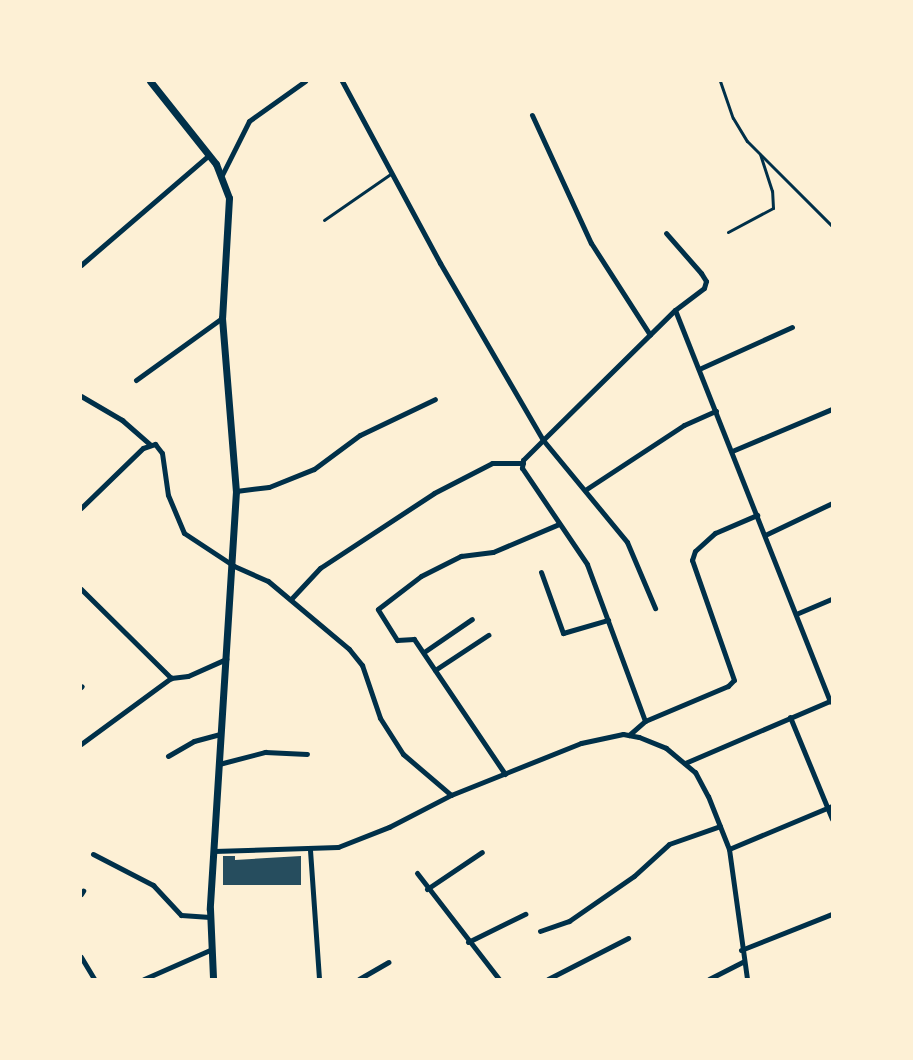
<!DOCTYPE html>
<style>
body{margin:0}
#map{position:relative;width:913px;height:1060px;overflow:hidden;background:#fdf0d5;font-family:"Noto Sans",sans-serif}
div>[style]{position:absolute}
.building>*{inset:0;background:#264d5e}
.service>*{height:3px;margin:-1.5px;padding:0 1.5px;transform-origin:1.5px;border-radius:1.5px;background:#003049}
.minor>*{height:5px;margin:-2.5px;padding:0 2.5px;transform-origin:2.5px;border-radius:2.5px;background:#003049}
.tertiary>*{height:7px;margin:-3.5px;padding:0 3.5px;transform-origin:3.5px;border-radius:3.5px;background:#003049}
span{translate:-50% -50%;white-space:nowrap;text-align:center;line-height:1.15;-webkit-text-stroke:4.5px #fdf0d5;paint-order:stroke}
.frame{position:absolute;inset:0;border:82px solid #fdf0d5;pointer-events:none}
</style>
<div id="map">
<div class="building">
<i style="clip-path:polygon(223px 856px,235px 856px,235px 860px,301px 856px,301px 885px,223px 885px)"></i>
</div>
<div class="service">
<i style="left:720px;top:81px;width:39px;rotate:71deg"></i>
<i style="left:733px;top:118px;width:27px;rotate:59deg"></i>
<i style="left:747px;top:141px;width:120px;rotate:45deg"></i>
<i style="left:324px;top:220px;width:83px;rotate:-34.7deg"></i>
<i style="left:728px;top:232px;width:51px;rotate:-28.1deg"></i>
<i style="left:773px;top:208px;width:17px;rotate:-93deg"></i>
<i style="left:772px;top:191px;width:38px;rotate:-108deg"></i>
</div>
<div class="minor">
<i style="left:342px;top:81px;width:207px;rotate:61.7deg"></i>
<i style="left:440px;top:263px;width:205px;rotate:59.8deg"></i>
<i style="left:543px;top:440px;width:132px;rotate:50.5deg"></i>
<i style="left:627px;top:542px;width:72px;rotate:67deg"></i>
<i style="left:532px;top:115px;width:141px;rotate:65.3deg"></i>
<i style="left:591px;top:243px;width:109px;rotate:57.3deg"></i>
<i style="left:222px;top:175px;width:60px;rotate:-63.4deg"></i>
<i style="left:249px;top:121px;width:69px;rotate:-35.5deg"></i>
<i style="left:81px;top:265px;width:169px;rotate:-40.7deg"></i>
<i style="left:675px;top:310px;width:421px;rotate:68.4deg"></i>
<i style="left:699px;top:369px;width:102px;rotate:-24.3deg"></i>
<i style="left:136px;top:380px;width:106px;rotate:-35.8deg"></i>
<i style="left:81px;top:396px;width:48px;rotate:30.3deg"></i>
<i style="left:122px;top:420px;width:37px;rotate:41deg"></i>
<i style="left:732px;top:451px;width:108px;rotate:-22.8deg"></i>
<i style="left:585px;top:490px;width:118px;rotate:-33.3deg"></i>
<i style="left:684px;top:425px;width:35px;rotate:-24deg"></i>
<i style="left:236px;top:491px;width:33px;rotate:-7deg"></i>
<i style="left:269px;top:487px;width:48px;rotate:-21.8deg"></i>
<i style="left:314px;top:469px;width:57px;rotate:-36.5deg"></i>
<i style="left:360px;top:435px;width:83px;rotate:-25.6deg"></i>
<i style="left:81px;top:508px;width:86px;rotate:-44.1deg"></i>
<i style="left:143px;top:448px;width:13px;rotate:-18deg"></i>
<i style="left:155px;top:444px;width:11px;rotate:52deg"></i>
<i style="left:162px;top:453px;width:42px;rotate:81.9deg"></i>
<i style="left:168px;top:495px;width:41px;rotate:67.2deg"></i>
<i style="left:184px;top:533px;width:60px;rotate:33.4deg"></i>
<i style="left:234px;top:566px;width:37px;rotate:24deg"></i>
<i style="left:268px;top:581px;width:106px;rotate:40deg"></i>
<i style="left:349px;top:649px;width:21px;rotate:51deg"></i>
<i style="left:362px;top:665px;width:56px;rotate:71.2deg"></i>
<i style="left:380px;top:718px;width:43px;rotate:57.4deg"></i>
<i style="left:403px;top:754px;width:63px;rotate:40.5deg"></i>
<i style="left:765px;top:535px;width:74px;rotate:-25.5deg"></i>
<i style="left:541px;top:572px;width:65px;rotate:70.2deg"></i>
<i style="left:563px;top:633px;width:47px;rotate:-16.1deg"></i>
<i style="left:81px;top:589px;width:127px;rotate:44.7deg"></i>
<i style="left:171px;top:678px;width:17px;rotate:-7deg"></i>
<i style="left:188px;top:676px;width:42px;rotate:-24.1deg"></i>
<i style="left:292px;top:598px;width:41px;rotate:-47deg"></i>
<i style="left:320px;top:568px;width:136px;rotate:-33.3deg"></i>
<i style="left:434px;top:493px;width:65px;rotate:-27.3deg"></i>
<i style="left:492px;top:463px;width:31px"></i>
<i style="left:796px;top:614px;width:39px;rotate:-23deg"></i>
<i style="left:424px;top:652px;width:58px;rotate:-34.5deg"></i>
<i style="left:435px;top:670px;width:64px;rotate:-33.4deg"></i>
<i style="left:81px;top:687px;width:1px;rotate:-45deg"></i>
<i style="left:790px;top:717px;width:110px;rotate:67.6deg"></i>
<i style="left:645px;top:721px;width:167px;rotate:-110.3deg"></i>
<i style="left:587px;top:564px;width:116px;rotate:-124.1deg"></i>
<i style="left:522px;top:468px;width:8px;rotate:-83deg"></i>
<i style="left:523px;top:460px;width:28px;rotate:-45deg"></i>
<i style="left:543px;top:440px;width:185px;rotate:-44.6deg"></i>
<i style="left:675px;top:310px;width:36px;rotate:-37deg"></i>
<i style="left:704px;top:288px;width:7px;rotate:-74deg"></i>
<i style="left:706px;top:281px;width:9px;rotate:-122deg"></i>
<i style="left:701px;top:273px;width:53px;rotate:-131.2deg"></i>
<i style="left:629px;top:735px;width:21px;rotate:-41deg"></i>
<i style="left:645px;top:721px;width:90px;rotate:-22.9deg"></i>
<i style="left:728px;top:686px;width:8px;rotate:-45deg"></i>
<i style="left:734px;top:680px;width:127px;rotate:-109.3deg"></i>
<i style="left:692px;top:560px;width:9px;rotate:-72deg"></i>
<i style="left:695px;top:551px;width:27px;rotate:-42deg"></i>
<i style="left:715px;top:533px;width:46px;rotate:-23.2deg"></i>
<i style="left:81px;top:744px;width:112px;rotate:-36.3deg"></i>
<i style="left:168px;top:756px;width:30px;rotate:-30deg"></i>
<i style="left:194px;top:741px;width:27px;rotate:-15deg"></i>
<i style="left:685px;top:763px;width:160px;rotate:-23.2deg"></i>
<i style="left:219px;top:764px;width:48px;rotate:-14.6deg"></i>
<i style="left:265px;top:752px;width:42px;rotate:2.7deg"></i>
<i style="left:505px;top:774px;width:163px;rotate:-124deg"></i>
<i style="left:414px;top:639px;width:17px;rotate:177deg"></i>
<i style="left:397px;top:640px;width:36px;rotate:-122deg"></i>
<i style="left:378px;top:609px;width:54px;rotate:-37.5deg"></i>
<i style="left:421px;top:576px;width:45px;rotate:-26.6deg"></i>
<i style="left:461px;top:556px;width:32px;rotate:-7deg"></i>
<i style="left:493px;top:552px;width:72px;rotate:-23deg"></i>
<i style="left:729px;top:849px;width:112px;rotate:-22.7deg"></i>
<i style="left:310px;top:850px;width:129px;rotate:86deg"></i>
<i style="left:214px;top:851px;width:124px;rotate:-1.8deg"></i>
<i style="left:338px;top:847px;width:55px;rotate:-21.4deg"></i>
<i style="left:389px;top:827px;width:70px;rotate:-27.3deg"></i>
<i style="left:451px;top:795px;width:140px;rotate:-21.8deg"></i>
<i style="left:581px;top:743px;width:43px;rotate:-12.1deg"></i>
<i style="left:623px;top:734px;width:16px;rotate:11deg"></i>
<i style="left:639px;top:737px;width:29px;rotate:22deg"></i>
<i style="left:666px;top:748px;width:38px;rotate:40deg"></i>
<i style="left:695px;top:772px;width:27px;rotate:62deg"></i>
<i style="left:708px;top:796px;width:57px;rotate:68.4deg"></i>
<i style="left:729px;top:849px;width:131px;rotate:82.1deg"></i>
<i style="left:93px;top:854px;width:68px;rotate:27.3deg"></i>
<i style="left:153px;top:885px;width:41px;rotate:47deg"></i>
<i style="left:181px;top:915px;width:29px;rotate:4deg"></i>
<i style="left:417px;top:873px;width:134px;rotate:52.3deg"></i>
<i style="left:427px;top:889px;width:66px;rotate:-33.9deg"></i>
<i style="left:81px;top:894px;width:4px;rotate:-56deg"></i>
<i style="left:540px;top:931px;width:31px;rotate:-19deg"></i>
<i style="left:569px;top:921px;width:79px;rotate:-34.7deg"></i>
<i style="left:634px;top:876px;width:47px;rotate:-42.4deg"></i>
<i style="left:669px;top:844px;width:54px;rotate:-19.4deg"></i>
<i style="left:468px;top:942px;width:64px;rotate:-26.2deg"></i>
<i style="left:741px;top:950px;width:98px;rotate:-21.6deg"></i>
<i style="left:81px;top:957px;width:26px;rotate:59deg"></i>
<i style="left:144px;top:979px;width:72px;rotate:-23.7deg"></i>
<i style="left:359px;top:979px;width:34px;rotate:-30deg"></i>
<i style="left:548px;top:979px;width:90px;rotate:-27.1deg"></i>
<i style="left:709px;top:979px;width:38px;rotate:-27deg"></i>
</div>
<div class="tertiary">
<i style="left:150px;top:81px;width:106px;rotate:51.5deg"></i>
<i style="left:216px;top:164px;width:36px;rotate:69deg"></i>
<i style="left:229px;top:198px;width:120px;rotate:93.3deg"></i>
<i style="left:222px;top:318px;width:174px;rotate:85.4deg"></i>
<i style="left:236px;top:491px;width:419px;rotate:93.6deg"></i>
<i style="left:210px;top:909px;width:70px;rotate:87.5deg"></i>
</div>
<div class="frame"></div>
</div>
